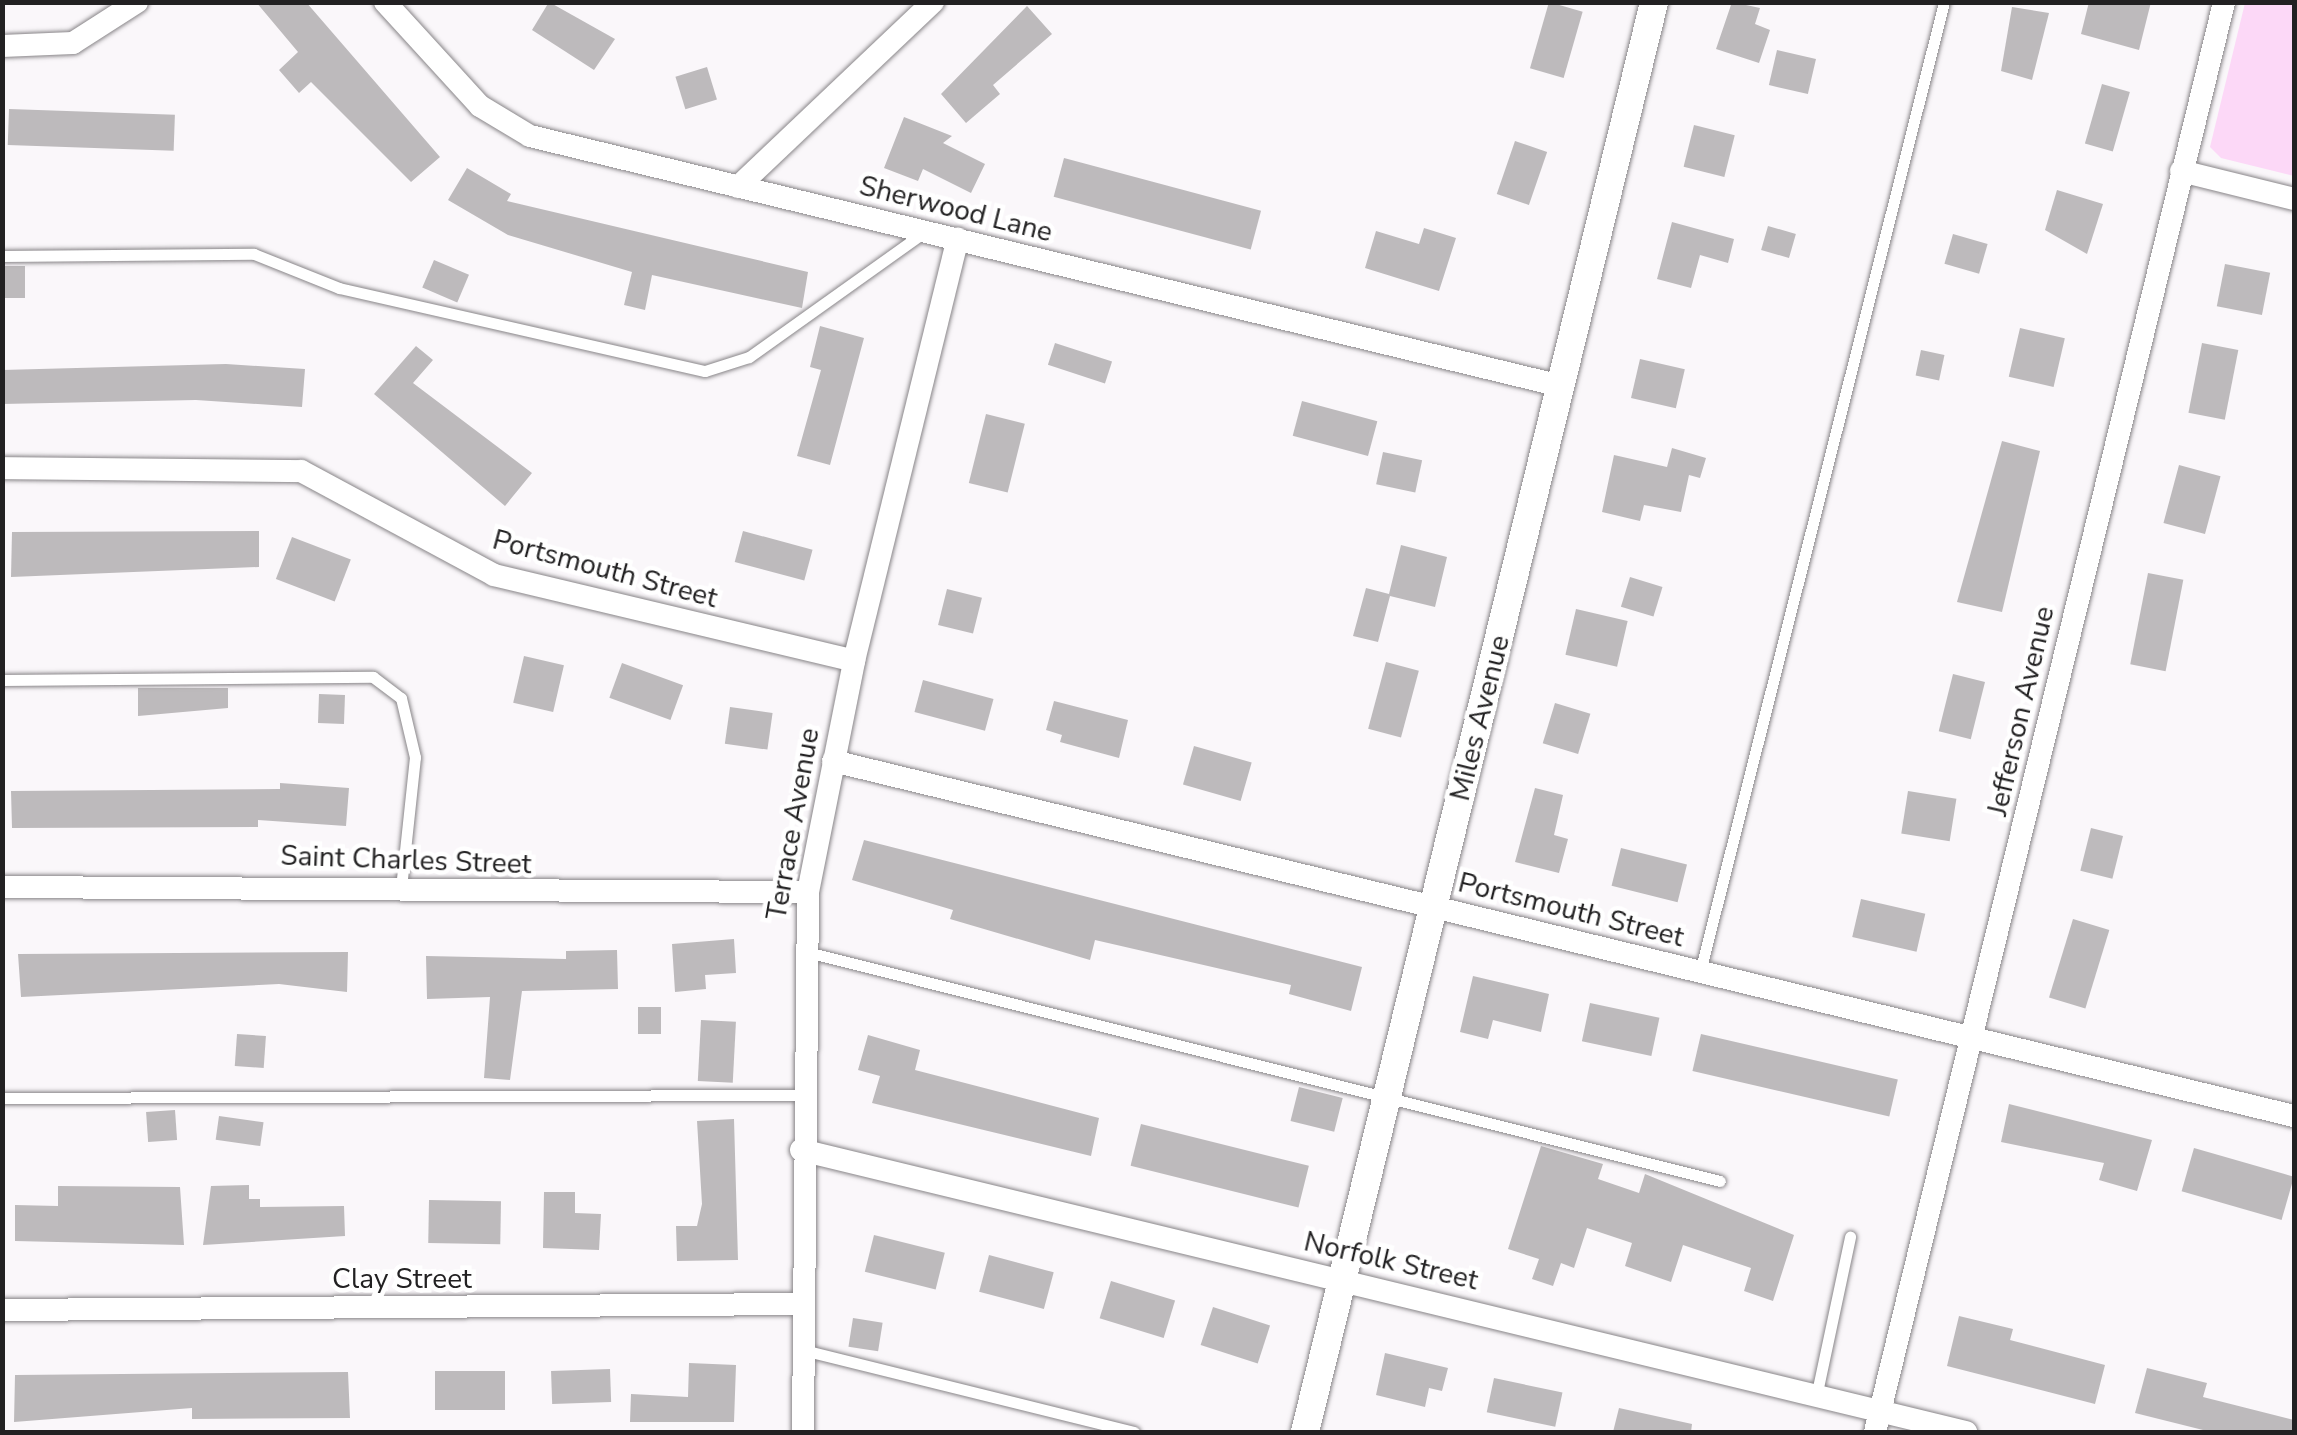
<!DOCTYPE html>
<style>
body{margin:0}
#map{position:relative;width:2297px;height:1435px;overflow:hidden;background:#faf7fa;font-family:"Nunito Sans",sans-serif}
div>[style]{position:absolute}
.green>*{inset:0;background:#fcd8f7}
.building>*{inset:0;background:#bdbabc;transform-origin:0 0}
.roads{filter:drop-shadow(0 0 2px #888588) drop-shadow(0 0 2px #888588)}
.service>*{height:11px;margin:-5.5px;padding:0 5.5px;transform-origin:5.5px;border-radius:5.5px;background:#fff}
.minor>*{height:22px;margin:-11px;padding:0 11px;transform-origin:11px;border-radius:11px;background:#fff}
.tertiary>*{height:28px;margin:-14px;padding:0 14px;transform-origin:14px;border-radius:14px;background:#fff}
span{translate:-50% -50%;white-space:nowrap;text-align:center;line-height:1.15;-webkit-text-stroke:9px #fff;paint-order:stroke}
.street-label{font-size:28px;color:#222122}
.frame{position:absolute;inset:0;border:5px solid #222122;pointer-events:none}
</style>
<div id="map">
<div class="green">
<i style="clip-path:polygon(2245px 3px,2294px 3px,2294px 176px,2221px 158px,2210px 147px)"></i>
</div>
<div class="building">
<i style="clip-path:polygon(256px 2px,306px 2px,440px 157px,411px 182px,311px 82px,299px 93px,279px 70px,298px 52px)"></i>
<i style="clip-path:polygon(549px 2px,615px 39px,594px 70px,532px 30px)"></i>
<i style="left:1549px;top:2px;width:35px;height:69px;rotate:16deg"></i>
<i style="clip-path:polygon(1732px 2px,1760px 8px,1755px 24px,1770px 30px,1759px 63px,1716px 49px)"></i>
<i style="clip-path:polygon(2089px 2px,2151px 2px,2139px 50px,2081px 34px)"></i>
<i style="clip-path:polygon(1027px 6px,1052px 34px,993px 85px,1000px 94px,966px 123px,941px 94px)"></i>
<i style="clip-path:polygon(2012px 7px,2049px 13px,2032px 80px,2001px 71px)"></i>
<i style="left:1777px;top:50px;width:40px;height:36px;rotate:13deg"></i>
<i style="left:707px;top:67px;width:34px;height:33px;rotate:73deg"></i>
<i style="left:2102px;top:84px;width:29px;height:62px;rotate:16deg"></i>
<i style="left:9px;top:109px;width:166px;height:36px;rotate:2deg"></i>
<i style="clip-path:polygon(904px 117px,952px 136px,943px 143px,985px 164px,971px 193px,923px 169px,918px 181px,884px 168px)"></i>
<i style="left:1694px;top:125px;width:42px;height:43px;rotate:14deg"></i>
<i style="left:1515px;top:141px;width:34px;height:56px;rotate:19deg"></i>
<i style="left:1064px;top:158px;width:204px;height:40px;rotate:15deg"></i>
<i style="clip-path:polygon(467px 168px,511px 194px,507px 201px,808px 272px,802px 308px,652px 275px,645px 310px,624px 305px,632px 272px,508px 235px,448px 200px)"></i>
<i style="clip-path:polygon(2057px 190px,2103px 204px,2087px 254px,2045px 230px)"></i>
<i style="clip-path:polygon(1672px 222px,1734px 239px,1728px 263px,1700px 255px,1691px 288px,1657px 279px)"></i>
<i style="left:1768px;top:226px;width:29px;height:25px;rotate:16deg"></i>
<i style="clip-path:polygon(1424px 228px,1456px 238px,1439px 291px,1365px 268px,1376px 231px,1419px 244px)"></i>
<i style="left:1953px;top:234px;width:36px;height:31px;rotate:16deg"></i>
<i style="left:434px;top:260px;width:38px;height:30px;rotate:23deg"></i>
<i style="left:2225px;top:264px;width:46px;height:43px;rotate:11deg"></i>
<i style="left:2px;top:266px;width:23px;height:32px"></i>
<i style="clip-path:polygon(820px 326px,864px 338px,830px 465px,797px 456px,821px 370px,810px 367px)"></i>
<i style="left:2020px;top:328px;width:46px;height:50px;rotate:13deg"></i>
<i style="left:1055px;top:343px;width:60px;height:23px;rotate:18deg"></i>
<i style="left:2202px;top:343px;width:37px;height:71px;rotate:11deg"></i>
<i style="clip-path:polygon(416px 346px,433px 360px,413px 383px,532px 473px,505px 506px,374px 394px)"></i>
<i style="left:1921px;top:350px;width:24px;height:26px;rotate:12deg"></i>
<i style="left:1640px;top:359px;width:46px;height:40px;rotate:13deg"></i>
<i style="clip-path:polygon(226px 364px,305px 369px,302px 407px,196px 400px,2px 404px,2px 370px)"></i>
<i style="left:1302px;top:401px;width:78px;height:36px;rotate:15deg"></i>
<i style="left:986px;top:414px;width:40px;height:71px;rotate:14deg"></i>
<i style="clip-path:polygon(2002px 441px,2040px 451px,2002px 612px,1957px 602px)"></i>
<i style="clip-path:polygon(1672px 448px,1706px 458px,1700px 478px,1689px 475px,1681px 512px,1644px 505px,1640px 521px,1602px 512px,1614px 455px,1667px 467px)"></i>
<i style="left:1383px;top:452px;width:40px;height:33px;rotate:12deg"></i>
<i style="left:2179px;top:465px;width:43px;height:60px;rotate:15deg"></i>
<i style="clip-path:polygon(259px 531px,259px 567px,11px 577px,12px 532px)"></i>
<i style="left:743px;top:531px;width:72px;height:32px;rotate:15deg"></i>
<i style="left:292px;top:537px;width:63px;height:45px;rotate:21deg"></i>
<i style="clip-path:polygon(1401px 545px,1447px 557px,1435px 607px,1390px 596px,1378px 642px,1353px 636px,1366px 588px,1389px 594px)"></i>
<i style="left:2148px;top:573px;width:36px;height:93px;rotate:11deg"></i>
<i style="left:1630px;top:577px;width:34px;height:31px;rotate:17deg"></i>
<i style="left:947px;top:589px;width:36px;height:37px;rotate:14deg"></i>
<i style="left:1576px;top:609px;width:53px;height:47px;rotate:13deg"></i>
<i style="left:524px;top:656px;width:41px;height:48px;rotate:13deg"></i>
<i style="left:1386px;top:662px;width:34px;height:69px;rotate:15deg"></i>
<i style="left:622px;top:663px;width:65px;height:37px;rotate:20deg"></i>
<i style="left:1953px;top:674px;width:33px;height:59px;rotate:14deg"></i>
<i style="left:923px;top:680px;width:73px;height:33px;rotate:15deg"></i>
<i style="clip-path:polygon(138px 688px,228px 688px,228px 708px,138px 716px)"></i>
<i style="left:319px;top:694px;width:26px;height:29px;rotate:2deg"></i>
<i style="clip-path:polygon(1054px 701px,1128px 720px,1119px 758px,1060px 742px,1062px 735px,1046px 730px)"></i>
<i style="left:1555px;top:703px;width:37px;height:42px;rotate:17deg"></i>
<i style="left:730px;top:707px;width:43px;height:37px;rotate:8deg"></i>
<i style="left:1194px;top:746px;width:60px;height:40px;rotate:16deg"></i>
<i style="clip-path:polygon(280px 783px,349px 788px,346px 826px,258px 820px,258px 827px,12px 828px,11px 791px,280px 789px)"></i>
<i style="clip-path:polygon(1535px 788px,1563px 795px,1554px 835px,1568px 839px,1559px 873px,1515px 862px)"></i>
<i style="left:1908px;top:791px;width:49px;height:43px;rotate:9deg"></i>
<i style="left:2091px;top:828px;width:33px;height:44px;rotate:14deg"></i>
<i style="clip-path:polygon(864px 840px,1362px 967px,1351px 1011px,1289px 994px,1291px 985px,1095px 940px,1090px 960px,950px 919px,953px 910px,852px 880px)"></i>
<i style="left:1621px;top:848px;width:68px;height:39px;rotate:14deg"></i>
<i style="left:1861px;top:899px;width:66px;height:39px;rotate:13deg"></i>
<i style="left:2073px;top:919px;width:38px;height:82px;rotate:17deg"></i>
<i style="clip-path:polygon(734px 939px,736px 973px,705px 975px,706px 989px,675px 992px,672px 944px)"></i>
<i style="clip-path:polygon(617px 950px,618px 989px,522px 991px,510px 1080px,484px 1078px,490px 997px,427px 999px,426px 956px,566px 959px,566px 951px)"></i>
<i style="clip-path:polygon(348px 952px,347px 992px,279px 984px,21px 997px,18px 954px)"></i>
<i style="clip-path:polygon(1473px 976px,1549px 994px,1541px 1032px,1493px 1020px,1488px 1039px,1460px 1032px)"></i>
<i style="left:1590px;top:1003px;width:71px;height:39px;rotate:12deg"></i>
<i style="left:661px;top:1007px;width:27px;height:23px;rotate:90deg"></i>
<i style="left:701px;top:1020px;width:35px;height:61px;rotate:3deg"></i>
<i style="left:237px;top:1034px;width:29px;height:32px;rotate:4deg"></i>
<i style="left:1701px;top:1034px;width:202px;height:38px;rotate:13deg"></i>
<i style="clip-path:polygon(868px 1035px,920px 1050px,915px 1070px,1099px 1118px,1091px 1156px,872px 1103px,880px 1076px,858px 1070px)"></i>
<i style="left:1299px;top:1087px;width:45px;height:35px;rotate:14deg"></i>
<i style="clip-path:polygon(2009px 1104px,2152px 1140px,2137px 1191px,2099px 1180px,2104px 1163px,2001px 1142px)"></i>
<i style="left:175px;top:1110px;width:30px;height:29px;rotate:86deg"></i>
<i style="left:219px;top:1116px;width:45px;height:24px;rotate:8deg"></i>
<i style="clip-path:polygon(734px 1119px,738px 1260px,677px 1261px,676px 1226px,697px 1226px,702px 1204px,697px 1121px)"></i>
<i style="left:1141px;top:1124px;width:173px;height:43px;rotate:14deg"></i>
<i style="clip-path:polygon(1541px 1146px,1603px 1164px,1598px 1179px,1639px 1193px,1645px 1174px,1794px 1235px,1773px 1301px,1744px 1291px,1751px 1268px,1683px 1245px,1671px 1282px,1625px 1266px,1632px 1243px,1587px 1228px,1574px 1268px,1561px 1263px,1553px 1286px,1532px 1279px,1539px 1259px,1508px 1249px)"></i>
<i style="left:2194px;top:1148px;width:104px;height:45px;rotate:16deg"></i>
<i style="clip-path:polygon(249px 1185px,249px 1199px,260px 1199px,260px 1207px,344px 1206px,345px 1236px,203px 1245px,211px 1186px)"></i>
<i style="clip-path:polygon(58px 1186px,180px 1187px,184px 1245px,15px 1241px,15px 1205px,58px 1206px)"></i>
<i style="clip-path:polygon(544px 1192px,575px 1192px,575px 1213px,601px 1214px,599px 1250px,543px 1248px)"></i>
<i style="left:429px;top:1200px;width:72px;height:43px;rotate:1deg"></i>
<i style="left:874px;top:1235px;width:73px;height:38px;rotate:14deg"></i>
<i style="left:989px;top:1255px;width:67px;height:38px;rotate:15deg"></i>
<i style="left:1111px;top:1281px;width:67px;height:39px;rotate:17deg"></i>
<i style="left:1213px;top:1307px;width:60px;height:40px;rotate:18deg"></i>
<i style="clip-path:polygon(1959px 1316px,2013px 1329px,2010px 1340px,2105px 1365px,2095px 1404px,1947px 1366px)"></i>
<i style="left:853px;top:1318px;width:30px;height:29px;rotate:9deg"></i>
<i style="clip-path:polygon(1385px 1353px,1448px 1368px,1442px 1391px,1429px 1388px,1425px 1407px,1376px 1395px)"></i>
<i style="clip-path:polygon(689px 1363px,736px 1365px,734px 1422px,630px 1422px,631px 1394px,688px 1397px)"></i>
<i style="clip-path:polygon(2147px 1368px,2207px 1383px,2203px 1397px,2294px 1420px,2294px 1432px,2211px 1432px,2135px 1413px)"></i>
<i style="left:610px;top:1369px;width:33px;height:59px;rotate:88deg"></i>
<i style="left:435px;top:1371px;width:70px;height:39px"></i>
<i style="clip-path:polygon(348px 1372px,350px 1418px,192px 1419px,192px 1408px,14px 1422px,15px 1375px)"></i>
<i style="left:1494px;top:1378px;width:70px;height:35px;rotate:12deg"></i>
<i style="clip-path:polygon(1619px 1408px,1692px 1424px,1691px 1432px,1613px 1432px)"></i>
</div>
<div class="roads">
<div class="service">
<i style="left:2px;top:256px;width:252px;rotate:-0.5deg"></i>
<i style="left:254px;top:254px;width:92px;rotate:21.8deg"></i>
<i style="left:339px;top:288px;width:375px;rotate:12.8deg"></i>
<i style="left:705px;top:371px;width:46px;rotate:-17.7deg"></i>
<i style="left:749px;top:357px;width:215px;rotate:-35.5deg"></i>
<i style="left:2px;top:680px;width:371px;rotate:-0.5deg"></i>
<i style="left:373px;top:677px;width:35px;rotate:37deg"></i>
<i style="left:401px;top:698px;width:61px;rotate:76.7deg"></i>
<i style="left:415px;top:757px;width:133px;rotate:96.1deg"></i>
<i style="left:807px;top:952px;width:941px;rotate:14.08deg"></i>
<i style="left:1700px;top:972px;width:1000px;rotate:-75.88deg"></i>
<i style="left:2px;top:1098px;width:799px;rotate:-0.22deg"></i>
<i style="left:803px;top:1350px;width:341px;rotate:13.9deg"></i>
<i style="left:1816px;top:1397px;width:164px;rotate:-78deg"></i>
</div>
<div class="minor">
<i style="left:385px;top:2px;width:141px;rotate:47.6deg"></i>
<i style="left:480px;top:106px;width:58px;rotate:31deg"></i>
<i style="left:530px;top:136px;width:1061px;rotate:13.63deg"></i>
<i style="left:2px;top:46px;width:71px;rotate:-2.4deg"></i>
<i style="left:73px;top:43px;width:76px;rotate:-32.6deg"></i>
<i style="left:2181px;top:171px;width:116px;rotate:13.9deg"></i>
<i style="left:738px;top:187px;width:269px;rotate:-43.5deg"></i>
<i style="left:2px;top:468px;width:299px;rotate:0.6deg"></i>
<i style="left:301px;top:471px;width:219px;rotate:28.3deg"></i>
<i style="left:494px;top:575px;width:370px;rotate:13.4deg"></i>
<i style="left:833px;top:761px;width:1504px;rotate:13.66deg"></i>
<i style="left:2px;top:887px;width:806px;rotate:0.36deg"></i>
<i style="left:801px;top:1150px;width:1199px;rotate:13.61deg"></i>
<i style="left:2px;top:1310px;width:800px;rotate:-0.43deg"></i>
<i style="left:803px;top:1432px;width:540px;rotate:-89.47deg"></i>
<i style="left:808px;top:892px;width:236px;rotate:-78.7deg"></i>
<i style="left:854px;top:661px;width:435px;rotate:-76.2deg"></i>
<i style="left:1875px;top:1432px;width:1472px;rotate:-76.28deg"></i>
</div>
<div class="tertiary">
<i style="left:1305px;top:1432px;width:1472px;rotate:-76.28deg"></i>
</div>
</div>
<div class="street-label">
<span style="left:956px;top:209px;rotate:14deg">Sherwood Lane</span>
<span style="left:605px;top:569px;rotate:15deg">Portsmouth Street</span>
<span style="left:2021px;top:711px;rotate:-77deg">Jefferson Avenue</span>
<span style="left:1480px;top:718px;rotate:-76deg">Miles Avenue</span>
<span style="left:793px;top:824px;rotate:-80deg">Terrace Avenue</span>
<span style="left:406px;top:860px;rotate:2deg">Saint Charles Street</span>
<span style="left:1571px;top:910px;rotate:14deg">Portsmouth Street</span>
<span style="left:1391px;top:1261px;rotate:13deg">Norfolk Street</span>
<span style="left:402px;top:1279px">Clay Street</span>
</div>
<div class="frame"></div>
</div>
